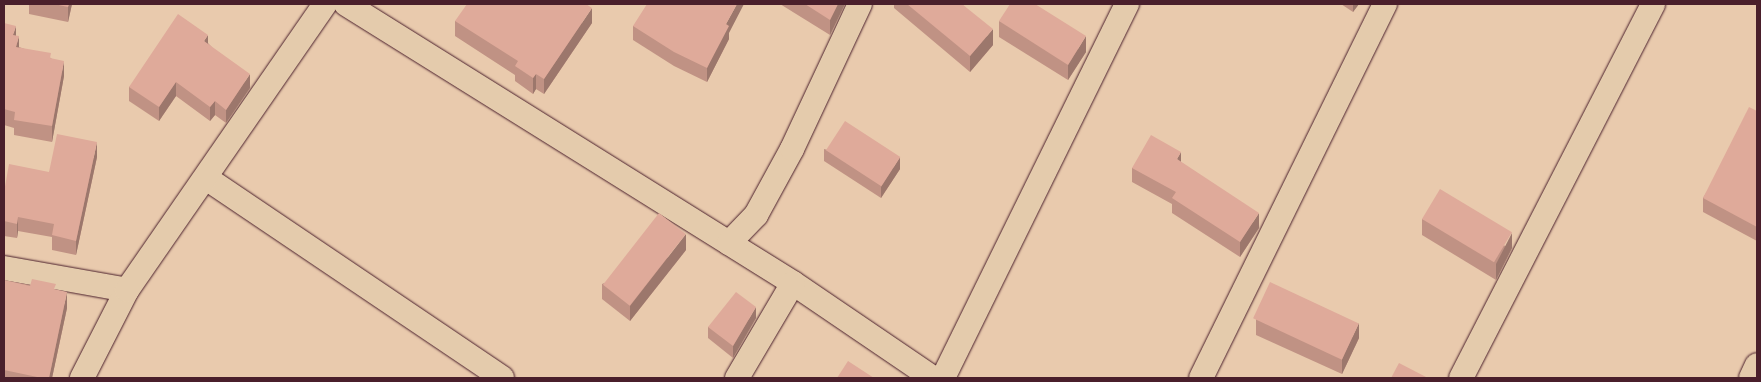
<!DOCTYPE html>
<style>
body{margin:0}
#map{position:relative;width:1761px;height:382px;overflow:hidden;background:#e9caad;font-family:Pangolin,sans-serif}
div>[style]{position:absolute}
.roads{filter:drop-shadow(0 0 1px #4a1f2b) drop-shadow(0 0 1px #4a1f2b)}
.minor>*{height:24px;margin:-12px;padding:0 12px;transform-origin:12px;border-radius:12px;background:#e4cbac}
.wall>*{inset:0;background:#c09284}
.shaded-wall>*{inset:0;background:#9c776c}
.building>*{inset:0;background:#dfaa9a;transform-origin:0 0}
span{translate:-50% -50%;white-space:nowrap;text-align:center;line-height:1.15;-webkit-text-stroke:4.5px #e4cbac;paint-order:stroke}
.frame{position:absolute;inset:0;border:5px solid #4a1f2b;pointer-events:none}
</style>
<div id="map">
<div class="roads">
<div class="minor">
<i style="left:346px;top:4px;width:527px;rotate:31.97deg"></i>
<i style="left:793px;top:283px;width:169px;rotate:34.2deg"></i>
<i style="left:206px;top:178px;width:357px;rotate:34deg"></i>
<i style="left:729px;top:243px;width:39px;rotate:-46deg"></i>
<i style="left:756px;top:215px;width:75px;rotate:-61.4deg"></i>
<i style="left:792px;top:149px;width:160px;rotate:-64.9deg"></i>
<i style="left:4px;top:268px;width:125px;rotate:10.1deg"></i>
<i style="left:82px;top:378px;width:99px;rotate:-62.9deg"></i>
<i style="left:127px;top:290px;width:348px;rotate:-55.3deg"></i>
<i style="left:737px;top:378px;width:110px;rotate:-59.5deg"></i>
<i style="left:943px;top:378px;width:417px;rotate:-63.8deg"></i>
<i style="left:1201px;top:378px;width:417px;rotate:-63.8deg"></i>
<i style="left:1461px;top:378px;width:420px;rotate:-62.8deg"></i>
<i style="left:1751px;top:378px;width:14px;rotate:-65deg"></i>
</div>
</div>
<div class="wall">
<i style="clip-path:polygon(29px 4px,72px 4px,68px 22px,29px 14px)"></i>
<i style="clip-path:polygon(780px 4px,845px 4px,830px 35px)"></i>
<i style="clip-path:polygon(894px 4px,962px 4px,993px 45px,970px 72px,894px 8px)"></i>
<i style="clip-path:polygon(1341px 4px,1359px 4px,1353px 12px)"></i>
<i style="clip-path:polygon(455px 21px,592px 23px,544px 94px,536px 89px,533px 94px,515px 81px,515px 75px,455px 36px)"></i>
<i style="clip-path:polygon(999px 21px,1086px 52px,1068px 80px,999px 37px)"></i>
<i style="clip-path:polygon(4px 23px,16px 36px,19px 47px,51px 58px,64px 76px,52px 142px,14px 135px,14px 128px,4px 125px)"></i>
<i style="clip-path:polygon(633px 26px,729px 33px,729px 39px,707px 82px,674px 66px,633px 40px)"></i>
<i style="clip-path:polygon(208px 43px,250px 88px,226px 123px,215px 115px,210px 121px,176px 96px,159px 121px,129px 101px,129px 87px)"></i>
<i style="clip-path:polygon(1757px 111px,1757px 241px,1703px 212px,1703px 198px)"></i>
<i style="clip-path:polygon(824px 149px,900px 169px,881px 198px,824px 161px)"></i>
<i style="clip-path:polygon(97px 157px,76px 255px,52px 250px,52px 237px,18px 231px,17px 238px,4px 236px,4px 192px,49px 172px)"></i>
<i style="clip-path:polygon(1181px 162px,1259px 228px,1240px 257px,1172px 213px,1172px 204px,1132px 182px,1132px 168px)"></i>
<i style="clip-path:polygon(1422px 219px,1512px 248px,1496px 280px,1422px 235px)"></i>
<i style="clip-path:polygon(686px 250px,630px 321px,602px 299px,602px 284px)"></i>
<i style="clip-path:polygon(4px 280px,56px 290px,67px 308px,52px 378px,4px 378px)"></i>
<i style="clip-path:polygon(756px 318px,733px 358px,708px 338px,708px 327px)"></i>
<i style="clip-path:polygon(1256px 319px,1359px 338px,1342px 374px,1256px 335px)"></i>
</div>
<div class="shaded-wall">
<i style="clip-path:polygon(69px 4px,72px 4px,68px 22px,68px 7px)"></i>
<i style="clip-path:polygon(737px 4px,744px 4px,729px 33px,729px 39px,707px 82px,707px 68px,726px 24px)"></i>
<i style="clip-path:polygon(838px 4px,845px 4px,830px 35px,830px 20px)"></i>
<i style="clip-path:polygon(1353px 4px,1359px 4px,1353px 12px)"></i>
<i style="clip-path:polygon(592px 8px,592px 23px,544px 94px,544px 79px)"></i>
<i style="clip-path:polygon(16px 26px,16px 41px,13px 35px)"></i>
<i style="clip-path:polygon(993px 29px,993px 45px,970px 72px,970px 56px)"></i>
<i style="clip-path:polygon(208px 35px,208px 48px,204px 41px)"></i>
<i style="clip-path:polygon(19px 36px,19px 52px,16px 47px)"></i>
<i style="clip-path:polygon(1086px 36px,1086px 52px,1068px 80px,1068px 65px)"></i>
<i style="clip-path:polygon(64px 61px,64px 76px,52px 142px,52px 126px)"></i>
<i style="clip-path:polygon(250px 74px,250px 88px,226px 123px,226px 110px)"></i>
<i style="clip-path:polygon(536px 74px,536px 89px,533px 94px,533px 78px)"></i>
<i style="clip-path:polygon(176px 82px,176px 96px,159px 121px,159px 107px)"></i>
<i style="clip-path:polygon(215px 101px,215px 115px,210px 121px,210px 107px)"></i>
<i style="clip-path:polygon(97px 142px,97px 157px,76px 255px,76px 241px)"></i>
<i style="clip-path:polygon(1181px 152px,1181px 166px,1177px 159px)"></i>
<i style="clip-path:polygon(900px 157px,900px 169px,881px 198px,881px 187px)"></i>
<i style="clip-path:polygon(1259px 213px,1259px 228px,1240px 257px,1240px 242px)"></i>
<i style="clip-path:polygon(18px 217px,18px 231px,17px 238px,17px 224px)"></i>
<i style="clip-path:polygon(1512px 233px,1512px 248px,1496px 280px,1496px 264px)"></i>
<i style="clip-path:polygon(686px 234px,686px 250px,630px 321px,630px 306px)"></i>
<i style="clip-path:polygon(67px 292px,67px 308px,52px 378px,49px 378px)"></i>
<i style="clip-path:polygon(756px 307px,756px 318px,733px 358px,733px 346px)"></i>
<i style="clip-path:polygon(1359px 323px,1359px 338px,1342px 374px,1342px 359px)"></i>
</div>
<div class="building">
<i style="clip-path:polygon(54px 4px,69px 4px,68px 7px)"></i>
<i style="clip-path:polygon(467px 4px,586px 4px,592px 8px,544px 79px,536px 74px,533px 78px,515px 66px,518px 61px,455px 21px)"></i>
<i style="clip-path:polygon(647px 4px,737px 4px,726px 24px,729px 26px,707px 68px,674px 52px,633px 26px)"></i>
<i style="clip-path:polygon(805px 4px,838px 4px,830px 20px)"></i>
<i style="clip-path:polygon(907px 4px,962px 4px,993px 29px,970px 56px)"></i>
<i style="clip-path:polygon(1010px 4px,1035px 4px,1086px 36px,1068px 65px,999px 21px)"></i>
<i style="clip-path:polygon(178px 14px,208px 35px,204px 41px,250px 74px,226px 110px,215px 101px,210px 107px,176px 82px,159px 107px,129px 87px)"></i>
<i style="clip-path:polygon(4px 23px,16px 26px,13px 35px,19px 36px,16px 47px,51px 53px,50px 58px,64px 61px,52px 126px,14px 120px,15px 112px,4px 109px)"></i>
<i style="clip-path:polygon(1749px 107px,1757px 111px,1757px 227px,1703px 198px)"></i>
<i style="left:845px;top:121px;width:66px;height:35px;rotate:33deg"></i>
<i style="clip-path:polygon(57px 134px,97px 142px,76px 241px,52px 235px,54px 224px,18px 217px,17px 224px,4px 221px,4px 192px,9px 164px,49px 172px)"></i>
<i style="clip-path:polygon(1151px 135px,1181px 152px,1177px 159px,1259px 213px,1240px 242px,1172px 198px,1176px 192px,1132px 168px)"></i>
<i style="left:1440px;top:189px;width:84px;height:35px;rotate:31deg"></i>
<i style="left:659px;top:213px;width:34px;height:91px;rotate:38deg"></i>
<i style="clip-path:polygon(32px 279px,56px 284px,54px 289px,67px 292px,49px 378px,42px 378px,4px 370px,4px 280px,30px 286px)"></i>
<i style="left:1270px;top:282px;width:98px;height:40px;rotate:25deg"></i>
<i style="clip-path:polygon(736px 292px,756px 307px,733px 346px,708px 327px)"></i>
<i style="clip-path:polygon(848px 361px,874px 378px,837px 378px)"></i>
<i style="clip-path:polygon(1399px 363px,1428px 378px,1391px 378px)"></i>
</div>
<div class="frame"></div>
</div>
